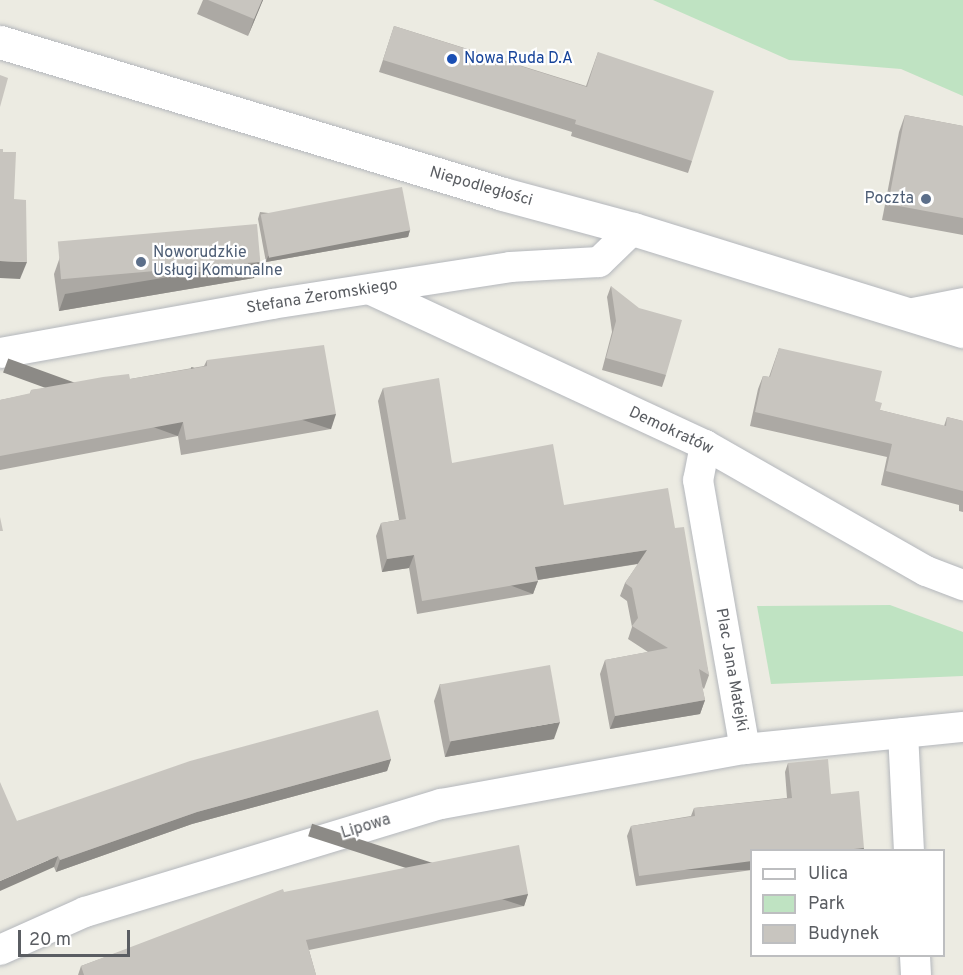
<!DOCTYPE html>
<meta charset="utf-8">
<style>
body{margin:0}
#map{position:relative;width:963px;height:975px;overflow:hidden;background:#ecebe2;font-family:Overpass,sans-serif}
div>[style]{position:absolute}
.green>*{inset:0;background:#bfe3c2}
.roads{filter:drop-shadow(0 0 2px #b4b7bc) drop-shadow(0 0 2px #b4b7bc)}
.minor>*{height:30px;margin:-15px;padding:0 15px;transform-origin:15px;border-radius:15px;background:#fff}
.tertiary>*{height:33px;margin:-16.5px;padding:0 16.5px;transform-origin:16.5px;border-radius:16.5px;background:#fff}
.wall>*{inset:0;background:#aca9a4}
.shaded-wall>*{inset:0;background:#8c8a86;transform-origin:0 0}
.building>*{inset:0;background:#c8c5bf;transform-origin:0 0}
.dots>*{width:16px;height:16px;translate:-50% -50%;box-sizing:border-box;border:3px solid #fff;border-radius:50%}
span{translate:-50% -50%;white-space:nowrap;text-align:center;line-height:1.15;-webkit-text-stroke:4.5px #fff;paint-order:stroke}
.transit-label{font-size:16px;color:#164399}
.left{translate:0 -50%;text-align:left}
.street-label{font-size:16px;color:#5a5d62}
.service-label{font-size:16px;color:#4e5e75}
.right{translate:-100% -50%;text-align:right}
.legend{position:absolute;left:750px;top:849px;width:195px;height:108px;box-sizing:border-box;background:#fff;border:2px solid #bdbec0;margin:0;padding:8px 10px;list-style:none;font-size:18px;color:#5a5d62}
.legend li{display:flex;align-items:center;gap:12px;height:30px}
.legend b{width:30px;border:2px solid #bdbec0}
.scale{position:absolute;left:18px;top:930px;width:112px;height:27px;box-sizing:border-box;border:3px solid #5a5d62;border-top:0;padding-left:8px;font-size:18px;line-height:21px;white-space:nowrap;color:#5a5d62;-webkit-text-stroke:4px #fff;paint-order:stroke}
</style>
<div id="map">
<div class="green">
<i style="clip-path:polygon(653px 0,963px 0,963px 96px,901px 69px,789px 60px)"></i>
<i style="clip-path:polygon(890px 605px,963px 632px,963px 676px,771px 684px,757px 606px)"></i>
</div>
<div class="roads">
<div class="minor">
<i style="left:371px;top:290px;width:368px;rotate:24.9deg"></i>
<i style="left:705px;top:445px;width:254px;rotate:29.7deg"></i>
<i style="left:926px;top:571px;width:40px;rotate:21deg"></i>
<i style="left:908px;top:314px;width:56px;rotate:-11.3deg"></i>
<i style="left:0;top:353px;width:276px;rotate:-10.2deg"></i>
<i style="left:272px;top:304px;width:241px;rotate:-8.8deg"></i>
<i style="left:510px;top:267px;width:89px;rotate:-3.2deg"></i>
<i style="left:599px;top:262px;width:47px;rotate:-44.1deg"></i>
<i style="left:705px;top:445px;width:36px;rotate:101deg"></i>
<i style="left:698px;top:480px;width:273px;rotate:80.1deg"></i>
<i style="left:903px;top:733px;width:117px;rotate:87.1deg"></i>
<i style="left:0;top:950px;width:93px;rotate:-24.1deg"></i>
<i style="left:85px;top:912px;width:372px;rotate:-16.9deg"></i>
<i style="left:441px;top:804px;width:309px;rotate:-10.3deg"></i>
<i style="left:745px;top:749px;width:219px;rotate:-5.8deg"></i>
<i style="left:915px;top:956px;width:19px;rotate:87deg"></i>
</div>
<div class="tertiary">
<i style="left:0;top:42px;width:525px;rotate:16.81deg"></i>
<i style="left:503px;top:194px;width:135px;rotate:15.1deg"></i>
<i style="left:633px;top:229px;width:345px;rotate:17.2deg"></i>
</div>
</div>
<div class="wall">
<i style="clip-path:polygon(203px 0,263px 0,248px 36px,197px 14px)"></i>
<i style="clip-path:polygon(394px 26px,586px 86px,598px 52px,692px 161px,688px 173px,571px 136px,572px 132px,379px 72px)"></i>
<i style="clip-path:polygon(905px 115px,963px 126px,963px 235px,882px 220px,899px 132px)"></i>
<i style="clip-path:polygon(260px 212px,410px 230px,408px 237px,266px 262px,258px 219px)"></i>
<i style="clip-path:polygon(60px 257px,260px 262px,254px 278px,59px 311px,54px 274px)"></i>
<i style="clip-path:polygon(611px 286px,666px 375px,662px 387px,602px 370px,612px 332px,607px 297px)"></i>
<i style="clip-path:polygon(779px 348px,875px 401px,880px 410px,944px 426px,947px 417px,963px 421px,963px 512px,959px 511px,959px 505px,881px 485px,887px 457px,750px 426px,758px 389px,763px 376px,769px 377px)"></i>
<i style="clip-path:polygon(207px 360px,331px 429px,181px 455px,178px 436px,0 470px,0 400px,30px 394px,31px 390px,130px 379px,204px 366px)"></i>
<i style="clip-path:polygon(383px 388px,452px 463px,564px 505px,675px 528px,709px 675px,704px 689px,702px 687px,705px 700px,700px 714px,610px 729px,600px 674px,605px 660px,648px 652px,628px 639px,632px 627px,627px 601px,620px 596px,625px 583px,638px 564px,538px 580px,533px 594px,417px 614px,409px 568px,382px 572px,376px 536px,381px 523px,399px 520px,378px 401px)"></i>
<i style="clip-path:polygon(440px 684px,554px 739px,445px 757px,434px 701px)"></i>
<i style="clip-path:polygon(391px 759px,387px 771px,192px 824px,56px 872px,54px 867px,17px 821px)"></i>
<i style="clip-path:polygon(788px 763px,831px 794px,864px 848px,863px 850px,752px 850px,752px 870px,636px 886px,627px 836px,631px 826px,691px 816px,694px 808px,787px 798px,785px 772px)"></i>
<i style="clip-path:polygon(284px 892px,528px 894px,524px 906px,309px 950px,316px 975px,78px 975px,81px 966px)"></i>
</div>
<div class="shaded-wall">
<i style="clip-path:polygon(262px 0,263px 0,248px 36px,254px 19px)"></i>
<i style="clip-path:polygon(410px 230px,408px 237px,266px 262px,268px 256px)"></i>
<i style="clip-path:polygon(0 261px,27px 262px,20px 279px,0 278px)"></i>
<i style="clip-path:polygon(260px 262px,254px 278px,59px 311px,65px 294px)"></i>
<i style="left:336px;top:414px;width:16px;height:152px;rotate:108deg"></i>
<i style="left:183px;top:422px;width:15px;height:186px;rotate:110deg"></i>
<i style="clip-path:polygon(647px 550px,642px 563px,531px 581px,535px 567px)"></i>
<i style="clip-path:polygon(414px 555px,409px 568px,382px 572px,387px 559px)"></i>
<i style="left:538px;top:581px;width:14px;height:118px;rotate:111deg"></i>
<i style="clip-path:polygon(705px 700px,700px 714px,610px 729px,615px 716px)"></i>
<i style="clip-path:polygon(560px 722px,554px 739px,445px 757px,451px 741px)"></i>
<i style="clip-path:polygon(391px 759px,387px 771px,192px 824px,56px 872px,60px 860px,197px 812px)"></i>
<i style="clip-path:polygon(864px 848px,863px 850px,843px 850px)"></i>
<i style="clip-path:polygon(58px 856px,54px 867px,0 891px,0 881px)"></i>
<i style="left:752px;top:861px;width:9px;height:114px;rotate:90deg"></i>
<i style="left:528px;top:894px;width:13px;height:227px;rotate:108deg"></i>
</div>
<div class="building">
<i style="clip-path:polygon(208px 0,262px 0,254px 19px)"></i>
<i style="clip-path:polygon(394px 26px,587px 87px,598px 52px,714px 91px,692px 161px,575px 124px,576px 120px,383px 60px)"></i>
<i style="clip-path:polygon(0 75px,8px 78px,0 107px)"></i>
<i style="clip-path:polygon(905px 115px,963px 126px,963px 218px,888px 204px)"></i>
<i style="clip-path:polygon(0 149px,3px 149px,3px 152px,16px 152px,14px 199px,26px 200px,27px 262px,0 261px)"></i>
<i style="left:402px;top:187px;width:44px;height:144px;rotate:79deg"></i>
<i style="left:257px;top:224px;width:38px;height:200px;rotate:85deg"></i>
<i style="clip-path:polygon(611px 286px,639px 308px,682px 320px,666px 375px,606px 358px,616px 321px)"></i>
<i style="clip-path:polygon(324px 345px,336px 414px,186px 440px,183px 422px,0 456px,0 400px,31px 393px,31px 390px,103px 377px,129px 374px,130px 379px,207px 366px,207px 360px)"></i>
<i style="clip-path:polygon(779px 348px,882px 371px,875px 401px,882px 403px,880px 410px,946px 426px,947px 417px,963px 421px,963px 491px,886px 471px,892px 444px,755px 412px,763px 376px,770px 377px)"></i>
<i style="clip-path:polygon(439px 378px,452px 463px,553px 444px,564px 505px,668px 488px,675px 528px,684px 527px,709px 675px,699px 669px,705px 700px,615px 716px,605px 660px,668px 648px,632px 626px,638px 618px,632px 588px,625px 583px,647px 550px,535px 567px,538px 581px,422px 601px,414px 555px,387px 559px,381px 523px,406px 519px,383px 388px)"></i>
<i style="clip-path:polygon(0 517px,3px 531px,0 531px)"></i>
<i style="left:550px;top:665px;width:58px;height:112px;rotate:80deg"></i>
<i style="clip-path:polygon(378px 710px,391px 759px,197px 812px,60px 860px,58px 856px,0 881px,0 782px,17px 821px,190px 761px)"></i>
<i style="clip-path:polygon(828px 759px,831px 794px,859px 791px,864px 848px,843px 850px,752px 850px,752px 861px,639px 876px,631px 826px,695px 816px,694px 808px,792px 798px,788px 763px)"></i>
<i style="clip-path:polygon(519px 845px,528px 894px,306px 940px,316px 975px,84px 975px,81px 966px,283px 889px,284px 892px)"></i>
</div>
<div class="dots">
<i style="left:452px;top:59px;background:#1a4fb4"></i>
<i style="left:926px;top:199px;background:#5c6f8a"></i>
<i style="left:141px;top:262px;background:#5c6f8a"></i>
</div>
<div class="transit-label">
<span class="left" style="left:464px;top:59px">Nowa Ruda D.A</span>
</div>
<div class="street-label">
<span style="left:481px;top:187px;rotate:16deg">Niepodległości</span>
<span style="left:322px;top:297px;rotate:-9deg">Stefana Żeromskiego</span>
<span style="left:671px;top:431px;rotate:25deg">Demokratów</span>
<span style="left:731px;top:670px;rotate:80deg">Plac Jana Matejki</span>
<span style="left:366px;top:827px;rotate:-17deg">Lipowa</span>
</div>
<div class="service-label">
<span class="right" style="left:914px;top:199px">Poczta</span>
<span class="left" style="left:153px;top:262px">Noworudzkie<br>Usługi Komunalne</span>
</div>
<ul class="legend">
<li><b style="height:8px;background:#fff"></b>Ulica</li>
<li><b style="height:16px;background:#bfe3c2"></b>Park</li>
<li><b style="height:16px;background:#c8c5bf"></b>Budynek</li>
</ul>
<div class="scale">20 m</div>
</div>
